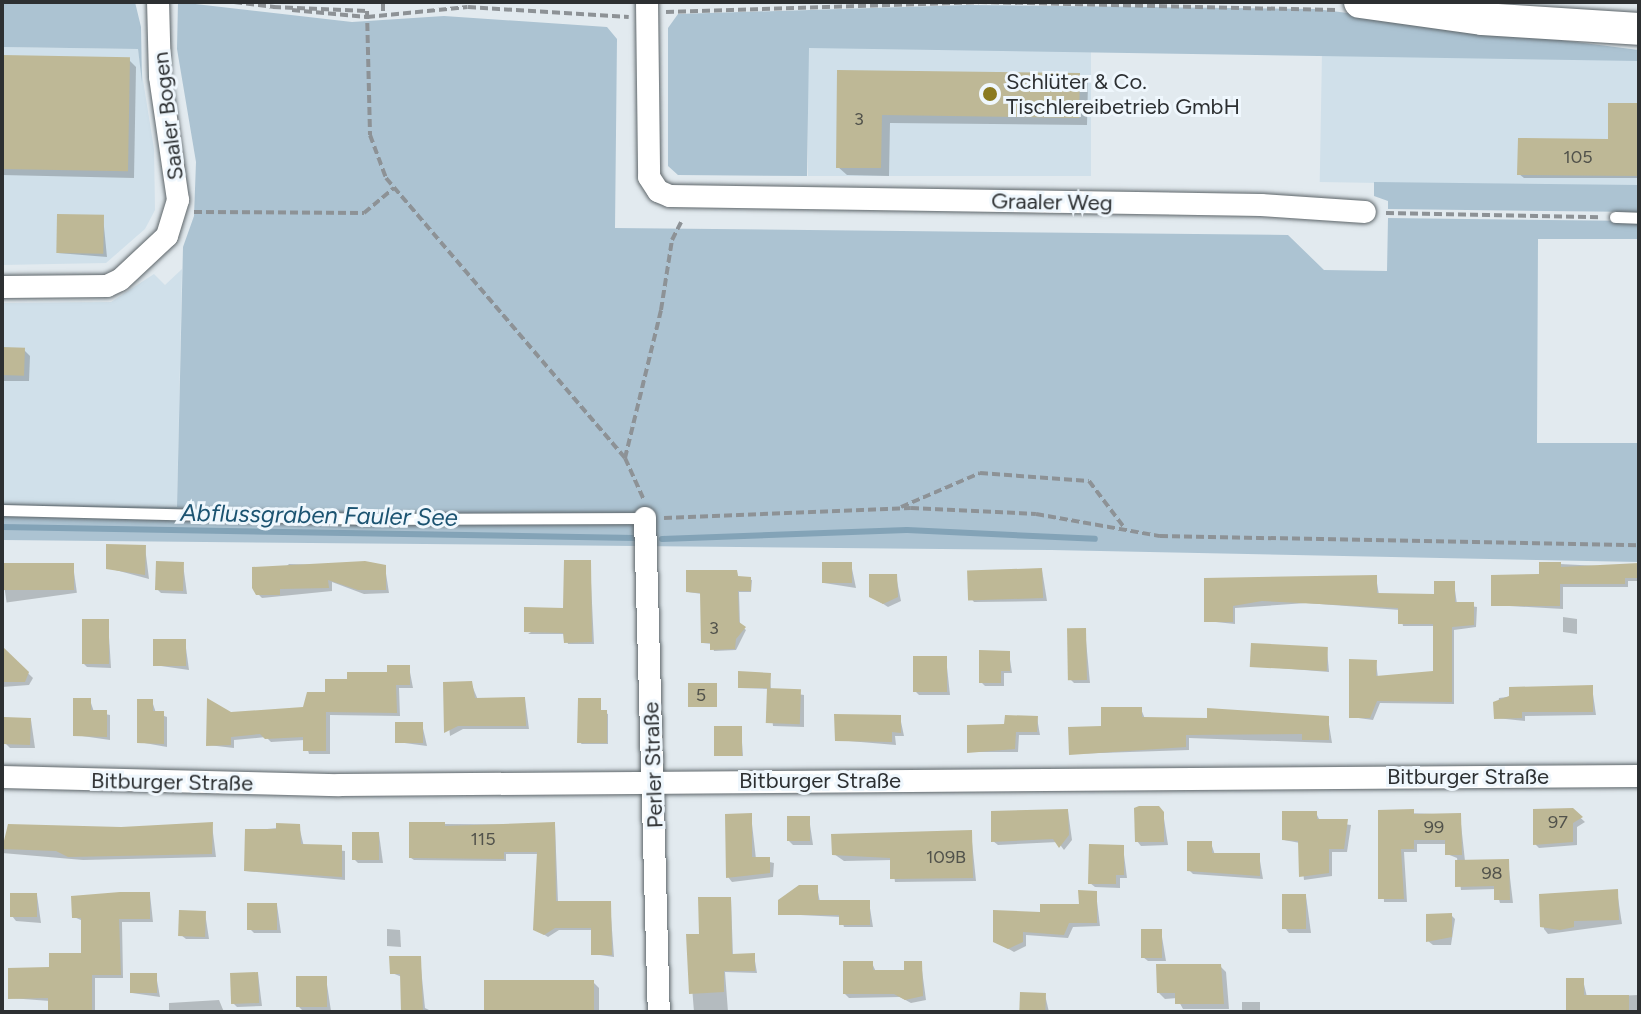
<!DOCTYPE html>
<meta charset="utf-8">
<style>
body{margin:0}
#map{position:relative;width:1641px;height:1014px;overflow:hidden;background:#e2eaef;font-family:Figtree,sans-serif}
div>[style]{position:absolute}
.built>*{inset:0;background:#d0e0ea;transform-origin:0 0}
.green>*{inset:0;background:#acc3d2}
.shadow>*{inset:0;background:#0003;transform-origin:0 0}
.stream>*{height:6px;margin:-3px;padding:0 3px;transform-origin:3px;border-radius:3px;background:#83a3b7}
.building>*{inset:0;background:#beb896;transform-origin:0 0}
.path>*{height:4px;margin-top:-2px;transform-origin:0;background:repeating-linear-gradient(90deg,#8d9296 0 8px,transparent 0 12px)}
.roads{filter:drop-shadow(0 0 2px #5d6569) drop-shadow(0 0 2px #5d6569)}
.service>*{height:11px;margin:-5.5px;padding:0 5.5px;transform-origin:5.5px;border-radius:5.5px;background:#fff}
.minor>*{height:22px;margin:-11px;padding:0 11px;transform-origin:11px;border-radius:11px;background:#fff}
.secondary>*{height:32px;margin:-16px;padding:0 16px;transform-origin:16px;border-radius:16px;background:#fff}
.dots>*{width:22px;height:22px;translate:-50% -50%;box-sizing:border-box;border:4px solid #eff7fd;border-radius:50%}
span{translate:-50% -50%;white-space:nowrap;text-align:center;line-height:1.15;-webkit-text-stroke:6px #eff7fd;paint-order:stroke}
.number-label{font-size:18px;color:#51524b}
.number-label span{-webkit-text-stroke-width:0}
.poi-label{font-size:22px;color:#2d3032}
.left{translate:0 -50%;text-align:left}
.street-label{font-size:22px;color:#2d3032}
.water-label{font-size:24px;color:#1b5371;font-style:italic}
.frame{position:absolute;inset:0;border:4px solid #2d3032;pointer-events:none}
</style>
<div id="map">
<div class="built">
<i style="clip-path:polygon(2px 47px,138px 49px,154px 149px,155px 210px,145px 229px,106px 263px,2px 265px)"></i>
<i style="left:808px;top:48px;width:283px;height:128px"></i>
<i style="left:1322px;top:53px;width:317px;height:129px;rotate:1deg"></i>
<i style="clip-path:polygon(182px 269px,177px 507px,2px 504px,2px 303px,111px 302px,154px 274px,165px 285px)"></i>
</div>
<div class="green">
<i style="clip-path:polygon(2px 2px,135px 2px,141px 27px,142px 82px,138px 49px,2px 47px)"></i>
<i style="clip-path:polygon(178px 2px,352px 22px,444px 16px,607px 27px,617px 39px,615px 228px,1288px 235px,1324px 270px,1387px 271px,1388px 218px,1639px 221px,1639px 239px,1538px 239px,1537px 443px,1639px 443px,1639px 562px,1051px 550px,2px 540px,2px 504px,177px 507px,183px 247px,194px 216px,196px 162px,177px 49px)"></i>
<i style="clip-path:polygon(967px 5px,1316px 9px,1639px 50px,1639px 61px,809px 48px,807px 176px,678px 175px,668px 166px,668px 28px,678px 14px)"></i>
<i style="clip-path:polygon(1374px 182px,1639px 185px,1639px 212px,1388px 209px,1388px 201px,1374px 196px)"></i>
</div>
<div class="shadow">
<i style="clip-path:polygon(2px 57px,129px 60px,136px 67px,134px 178px,2px 175px)"></i>
<i style="clip-path:polygon(839px 72px,1079px 75px,1088px 83px,1087px 125px,890px 123px,889px 176px,847px 175px,838px 167px)"></i>
<i style="clip-path:polygon(1639px 105px,1639px 178px,1524px 178px,1519px 174px,1610px 141px)"></i>
<i style="clip-path:polygon(103px 217px,107px 257px,58px 253px)"></i>
<i style="clip-path:polygon(2px 349px,24px 350px,30px 356px,29px 381px,2px 381px)"></i>
<i style="clip-path:polygon(145px 547px,149px 579px,108px 568px)"></i>
<i style="clip-path:polygon(590px 562px,594px 644px,568px 644px,565px 634px,528px 634px,565px 610px)"></i>
<i style="clip-path:polygon(183px 564px,187px 594px,161px 593px,157px 589px)"></i>
<i style="clip-path:polygon(289px 564px,385px 567px,389px 593px,364px 594px,332px 582px,332px 591px,262px 598px,258px 594px)"></i>
<i style="clip-path:polygon(851px 564px,856px 588px,824px 583px)"></i>
<i style="clip-path:polygon(1560px 564px,1639px 568px,1639px 581px,1628px 581px,1628px 587px,1563px 587px,1563px 609px,1493px 605px)"></i>
<i style="left:73px;top:565px;width:28px;height:71px;rotate:82deg"></i>
<i style="clip-path:polygon(1042px 570px,1047px 601px,974px 602px,970px 597px)"></i>
<i style="clip-path:polygon(737px 572px,738px 578px,752px 580px,751px 592px,739px 592px,740px 625px,746px 630px,736px 650px,714px 651px,712px 644px,703px 643px,702px 594px,688px 592px)"></i>
<i style="clip-path:polygon(896px 576px,901px 601px,888px 607px,871px 596px)"></i>
<i style="clip-path:polygon(1376px 577px,1379px 595px,1436px 596px,1454px 583px,1457px 604px,1477px 607px,1476px 627px,1454px 630px,1454px 704px,1380px 703px,1373px 720px,1351px 717px,1376px 662px,1378px 678px,1435px 673px,1435px 626px,1403px 626px,1400px 610px,1306px 603px,1235px 608px,1235px 624px,1206px 621px,1206px 580px)"></i>
<i style="clip-path:polygon(1563px 617px,1577px 619px,1577px 634px,1563px 632px)"></i>
<i style="clip-path:polygon(108px 621px,111px 668px,87px 667px,83px 663px)"></i>
<i style="clip-path:polygon(1085px 630px,1090px 683px,1074px 683px,1070px 679px)"></i>
<i style="clip-path:polygon(185px 641px,189px 670px,154px 665px)"></i>
<i style="clip-path:polygon(1327px 649px,1329px 672px,1253px 666px)"></i>
<i style="clip-path:polygon(4px 650px,33px 678px,29px 685px,2px 687px)"></i>
<i style="clip-path:polygon(1009px 653px,1012px 673px,1004px 673px,1004px 686px,985px 686px,981px 682px)"></i>
<i style="clip-path:polygon(946px 658px,950px 695px,919px 695px,915px 691px)"></i>
<i style="clip-path:polygon(409px 667px,413px 688px,399px 688px,400px 716px,330px 715px,330px 754px,309px 754px,305px 740px,271px 742px,266px 737px,234px 740px,234px 748px,208px 745px,230px 714px,305px 709px,349px 681px)"></i>
<i style="clip-path:polygon(770px 674px,771px 690px,804px 695px,804px 727px,773px 726px,769px 689px,740px 688px)"></i>
<i style="clip-path:polygon(471px 683px,478px 700px,525px 699px,529px 729px,463px 729px,450px 736px,445px 684px)"></i>
<i style="clip-path:polygon(1592px 687px,1596px 715px,1525px 716px,1525px 721px,1496px 718px,1499px 698px)"></i>
<i style="clip-path:polygon(1637px 693px,1639px 693px,1639px 737px,1638px 736px)"></i>
<i style="clip-path:polygon(90px 700px,94px 712px,110px 715px,110px 740px,75px 735px)"></i>
<i style="clip-path:polygon(600px 700px,601px 712px,608px 714px,608px 744px,581px 744px)"></i>
<i style="clip-path:polygon(152px 701px,156px 713px,167px 717px,167px 747px,139px 742px)"></i>
<i style="clip-path:polygon(1141px 709px,1145px 719px,1328px 718px,1332px 743px,1189px 738px,1189px 750px,1071px 754px,1103px 728px)"></i>
<i style="clip-path:polygon(900px 717px,904px 736px,895px 736px,896px 745px,837px 740px)"></i>
<i style="clip-path:polygon(1037px 718px,1040px 735px,1019px 735px,1018px 752px,969px 752px,1006px 726px)"></i>
<i style="clip-path:polygon(31px 720px,35px 748px,10px 748px,5px 743px)"></i>
<i style="clip-path:polygon(422px 724px,427px 746px,397px 742px)"></i>
<i style="clip-path:polygon(741px 728px,743px 756px,718px 756px,716px 755px)"></i>
<i style="clip-path:polygon(1572px 810px,1585px 822px,1577px 827px,1577px 845px,1539px 848px,1535px 844px)"></i>
<i style="clip-path:polygon(1068px 811px,1072px 840px,1064px 850px,1058px 842px,998px 845px,993px 841px)"></i>
<i style="clip-path:polygon(1163px 812px,1168px 845px,1141px 846px,1137px 841px)"></i>
<i style="clip-path:polygon(1380px 812px,1460px 815px,1465px 861px,1508px 861px,1513px 903px,1500px 903px,1496px 889px,1461px 890px,1457px 858px,1447px 854px,1447px 844px,1417px 844px,1417px 852px,1404px 852px,1407px 902px,1384px 902px)"></i>
<i style="clip-path:polygon(1316px 813px,1320px 821px,1351px 825px,1347px 852px,1332px 852px,1332px 876px,1304px 880px,1300px 843px,1284px 840px)"></i>
<i style="clip-path:polygon(751px 815px,756px 859px,774px 863px,773px 877px,732px 882px,728px 877px)"></i>
<i style="clip-path:polygon(809px 818px,813px 845px,793px 845px,789px 841px)"></i>
<i style="clip-path:polygon(444px 824px,555px 825px,558px 903px,610px 903px,614px 957px,593px 954px,593px 930px,559px 930px,548px 937px,535px 929px,539px 854px,506px 854px,506px 861px,414px 860px,411px 858px)"></i>
<i style="clip-path:polygon(212px 825px,216px 857px,83px 860px,2px 853px,10px 838px)"></i>
<i style="clip-path:polygon(299px 826px,304px 847px,345px 851px,345px 880px,246px 871px,247px 831px)"></i>
<i style="clip-path:polygon(971px 832px,976px 881px,895px 882px,892px 860px,844px 861px,834px 854px)"></i>
<i style="clip-path:polygon(379px 834px,383px 863px,358px 863px,354px 859px)"></i>
<i style="clip-path:polygon(1211px 843px,1215px 855px,1259px 855px,1263px 879px,1193px 874px,1189px 870px)"></i>
<i style="clip-path:polygon(1123px 847px,1127px 878px,1120px 878px,1120px 888px,1095px 887px,1090px 883px)"></i>
<i style="clip-path:polygon(817px 887px,820px 902px,869px 902px,873px 927px,844px 927px,841px 917px,780px 914px)"></i>
<i style="clip-path:polygon(1617px 891px,1622px 924px,1548px 934px,1544px 929px,1541px 895px)"></i>
<i style="clip-path:polygon(1096px 893px,1100px 926px,1073px 927px,1068px 938px,1026px 935px,1026px 946px,1014px 952px,995px 941px,1043px 914px,1081px 906px)"></i>
<i style="clip-path:polygon(150px 894px,153px 922px,122px 922px,123px 978px,95px 978px,95px 1012px,50px 1012px,50px 1001px,10px 998px,83px 955px,83px 921px,74px 917px)"></i>
<i style="clip-path:polygon(37px 895px,41px 923px,16px 921px,12px 916px)"></i>
<i style="clip-path:polygon(1306px 896px,1311px 933px,1289px 933px,1285px 928px)"></i>
<i style="clip-path:polygon(731px 899px,733px 956px,754px 955px,757px 973px,725px 972px,728px 1012px,694px 1012px,688px 936px,701px 935px)"></i>
<i style="clip-path:polygon(277px 905px,281px 933px,254px 933px,250px 929px)"></i>
<i style="clip-path:polygon(205px 913px,209px 939px,186px 939px,181px 935px)"></i>
<i style="clip-path:polygon(1451px 915px,1455px 919px,1451px 945px,1433px 945px,1428px 941px)"></i>
<i style="clip-path:polygon(387px 929px,400px 930px,401px 947px,387px 946px)"></i>
<i style="clip-path:polygon(1161px 931px,1166px 961px,1148px 961px,1143px 957px)"></i>
<i style="clip-path:polygon(420px 958px,425px 1008px,433px 1012px,403px 1012px,402px 977px,392px 973px)"></i>
<i style="clip-path:polygon(872px 963px,876px 972px,906px 972px,921px 963px,926px 1000px,911px 1003px,900px 997px,849px 998px,845px 994px)"></i>
<i style="clip-path:polygon(1220px 966px,1226px 972px,1229px 1009px,1183px 1009px,1177px 998px,1165px 999px,1159px 993px)"></i>
<i style="clip-path:polygon(258px 974px,262px 1006px,237px 1007px,232px 1002px)"></i>
<i style="clip-path:polygon(156px 975px,160px 997px,132px 993px)"></i>
<i style="clip-path:polygon(326px 978px,331px 1011px,302px 1010px,298px 1006px)"></i>
<i style="clip-path:polygon(1583px 980px,1587px 997px,1639px 995px,1639px 1012px,1568px 1012px)"></i>
<i style="clip-path:polygon(593px 982px,599px 988px,599px 1012px,530px 1012px)"></i>
<i style="clip-path:polygon(1045px 995px,1049px 1012px,1023px 1012px)"></i>
<i style="clip-path:polygon(219px 1000px,224px 1012px,169px 1012px,169px 1003px)"></i>
<i style="left:1242px;top:1002px;width:18px;height:10px"></i>
</div>
<div class="stream">
<i style="left:2px;top:527px;width:633px;rotate:1deg"></i>
<i style="left:662px;top:539px;width:245px;rotate:-2.1deg"></i>
<i style="left:907px;top:530px;width:188px;rotate:2.7deg"></i>
</div>
<div class="building">
<i style="left:2px;top:55px;width:128px;height:114px;rotate:1deg"></i>
<i style="clip-path:polygon(837px 70px,1080px 73px,1079px 118px,882px 115px,881px 168px,836px 168px)"></i>
<i style="clip-path:polygon(1608px 103px,1639px 103px,1639px 176px,1517px 175px,1518px 138px,1608px 139px)"></i>
<i style="left:57px;top:214px;width:47px;height:39px;rotate:1deg"></i>
<i style="left:2px;top:347px;width:23px;height:28px;rotate:2deg"></i>
<i style="clip-path:polygon(106px 544px,146px 545px,145px 575px,106px 569px)"></i>
<i style="clip-path:polygon(564px 560px,591px 560px,592px 642px,564px 643px,563px 633px,524px 632px,524px 607px,563px 608px)"></i>
<i style="left:156px;top:561px;width:28px;height:29px;rotate:2deg"></i>
<i style="clip-path:polygon(365px 561px,386px 565px,386px 590px,358px 590px,328px 580px,329px 588px,280px 589px,280px 595px,256px 595px,252px 588px,252px 567px)"></i>
<i style="left:822px;top:562px;width:30px;height:21px"></i>
<i style="clip-path:polygon(1539px 562px,1561px 562px,1561px 567px,1639px 563px,1639px 578px,1625px 578px,1625px 584px,1560px 584px,1560px 606px,1491px 606px,1491px 575px,1539px 574px)"></i>
<i style="left:74px;top:563px;width:27px;height:72px;rotate:90deg"></i>
<i style="left:1042px;top:568px;width:30px;height:75px;rotate:88deg"></i>
<i style="clip-path:polygon(686px 570px,737px 570px,738px 576px,751px 577px,751px 591px,738px 591px,739px 622px,746px 627px,736px 639px,735px 649px,710px 650px,710px 643px,701px 643px,700px 593px,686px 592px)"></i>
<i style="clip-path:polygon(869px 574px,897px 574px,898px 597px,883px 604px,869px 597px)"></i>
<i style="clip-path:polygon(1377px 575px,1377px 593px,1434px 594px,1434px 581px,1455px 581px,1455px 602px,1474px 602px,1474px 625px,1452px 627px,1452px 702px,1377px 701px,1370px 718px,1349px 718px,1349px 659px,1377px 660px,1376px 676px,1433px 671px,1433px 624px,1398px 624px,1398px 608px,1262px 601px,1233px 606px,1233px 622px,1204px 622px,1204px 578px)"></i>
<i style="left:82px;top:619px;width:27px;height:45px"></i>
<i style="left:1086px;top:628px;width:52px;height:19px;rotate:89deg"></i>
<i style="left:153px;top:639px;width:33px;height:27px"></i>
<i style="left:1251px;top:643px;width:77px;height:24px;rotate:3deg"></i>
<i style="clip-path:polygon(2px 646px,29px 672px,25px 682px,2px 682px)"></i>
<i style="clip-path:polygon(979px 650px,1010px 651px,1010px 671px,1001px 671px,1001px 683px,979px 683px)"></i>
<i style="left:913px;top:656px;width:34px;height:36px"></i>
<i style="clip-path:polygon(387px 665px,410px 665px,410px 685px,396px 685px,397px 713px,326px 712px,326px 751px,303px 751px,303px 737px,265px 739px,260px 734px,231px 737px,231px 745px,206px 746px,207px 698px,231px 712px,303px 707px,307px 692px,325px 692px,325px 679px,347px 679px,347px 672px,387px 672px)"></i>
<i style="clip-path:polygon(738px 671px,771px 673px,770px 688px,738px 688px)"></i>
<i style="clip-path:polygon(472px 681px,475px 698px,525px 697px,526px 726px,458px 726px,444px 733px,443px 682px)"></i>
<i style="left:717px;top:683px;width:24px;height:29px;rotate:90deg"></i>
<i style="clip-path:polygon(1593px 685px,1593px 712px,1522px 712px,1522px 718px,1494px 719px,1493px 702px,1509px 696px,1509px 687px)"></i>
<i style="left:767px;top:688px;width:34px;height:35px;rotate:2deg"></i>
<i style="clip-path:polygon(73px 698px,91px 698px,91px 710px,107px 710px,107px 737px,73px 736px)"></i>
<i style="clip-path:polygon(578px 698px,601px 698px,601px 710px,607px 710px,607px 743px,577px 743px)"></i>
<i style="clip-path:polygon(137px 699px,153px 699px,153px 711px,164px 711px,164px 744px,137px 743px)"></i>
<i style="clip-path:polygon(1101px 707px,1142px 707px,1142px 717px,1207px 718px,1207px 708px,1329px 716px,1329px 740px,1302px 740px,1302px 734px,1186px 735px,1186px 747px,1069px 755px,1068px 727px,1101px 726px)"></i>
<i style="clip-path:polygon(834px 714px,901px 715px,901px 733px,892px 732px,892px 742px,835px 741px)"></i>
<i style="clip-path:polygon(1005px 715px,1038px 716px,1037px 732px,1016px 732px,1015px 749px,967px 753px,967px 725px,1004px 724px)"></i>
<i style="left:4px;top:717px;width:27px;height:27px;rotate:2deg"></i>
<i style="left:395px;top:722px;width:28px;height:21px"></i>
<i style="left:714px;top:726px;width:28px;height:30px"></i>
<i style="clip-path:polygon(1139px 806px,1159px 806px,1164px 812px,1164px 842px,1135px 842px,1134px 808px)"></i>
<i style="clip-path:polygon(1573px 808px,1583px 817px,1573px 823px,1573px 842px,1533px 845px,1533px 809px)"></i>
<i style="clip-path:polygon(1068px 809px,1069px 835px,1059px 848px,1053px 839px,991px 842px,991px 811px)"></i>
<i style="clip-path:polygon(1414px 809px,1414px 814px,1461px 813px,1462px 855px,1445px 855px,1445px 840px,1414px 840px,1414px 849px,1401px 849px,1404px 899px,1378px 899px,1378px 810px)"></i>
<i style="clip-path:polygon(1282px 811px,1317px 811px,1317px 819px,1348px 819px,1344px 849px,1329px 849px,1329px 873px,1299px 877px,1298px 841px,1282px 840px)"></i>
<i style="clip-path:polygon(752px 813px,752px 857px,770px 857px,770px 873px,726px 878px,725px 814px)"></i>
<i style="left:787px;top:816px;width:23px;height:25px"></i>
<i style="clip-path:polygon(213px 822px,212px 854px,68px 857px,56px 851px,2px 849px,8px 824px,121px 827px)"></i>
<i style="clip-path:polygon(409px 822px,445px 822px,445px 826px,555px 822px,556px 901px,611px 901px,612px 955px,591px 955px,591px 928px,555px 928px,544px 935px,533px 930px,537px 852px,504px 852px,504px 859px,409px 858px)"></i>
<i style="clip-path:polygon(276px 823px,300px 824px,301px 844px,342px 845px,342px 877px,244px 871px,245px 829px,276px 829px)"></i>
<i style="clip-path:polygon(972px 830px,973px 878px,890px 879px,890px 858px,832px 855px,831px 834px)"></i>
<i style="left:352px;top:832px;width:27px;height:28px"></i>
<i style="clip-path:polygon(1187px 841px,1212px 841px,1212px 853px,1260px 853px,1260px 876px,1187px 871px)"></i>
<i style="clip-path:polygon(1089px 844px,1124px 845px,1124px 875px,1116px 875px,1116px 884px,1088px 884px)"></i>
<i style="clip-path:polygon(1509px 859px,1510px 900px,1494px 900px,1494px 886px,1455px 887px,1455px 860px)"></i>
<i style="clip-path:polygon(799px 885px,818px 885px,818px 900px,870px 900px,870px 925px,839px 925px,839px 915px,778px 915px,778px 900px)"></i>
<i style="clip-path:polygon(1618px 889px,1619px 920px,1574px 921px,1574px 927px,1560px 930px,1540px 927px,1539px 894px)"></i>
<i style="clip-path:polygon(1078px 890px,1097px 891px,1097px 923px,1069px 923px,1064px 935px,1023px 932px,1023px 942px,1008px 949px,993px 942px,993px 910px,1040px 912px,1040px 904px,1079px 904px)"></i>
<i style="clip-path:polygon(120px 892px,150px 892px,150px 919px,119px 919px,121px 975px,92px 975px,92px 1012px,48px 1012px,48px 998px,8px 999px,8px 968px,49px 967px,49px 953px,81px 953px,81px 918px,72px 918px,71px 896px)"></i>
<i style="left:10px;top:893px;width:27px;height:24px"></i>
<i style="left:1282px;top:894px;width:24px;height:35px"></i>
<i style="clip-path:polygon(698px 897px,731px 897px,732px 954px,755px 953px,755px 971px,724px 971px,724px 992px,689px 994px,686px 934px,699px 934px)"></i>
<i style="left:247px;top:903px;width:30px;height:27px"></i>
<i style="left:179px;top:910px;width:27px;height:26px;rotate:2deg"></i>
<i style="clip-path:polygon(1452px 913px,1452px 937px,1426px 942px,1426px 914px)"></i>
<i style="left:1141px;top:929px;width:21px;height:29px"></i>
<i style="clip-path:polygon(389px 956px,421px 956px,423px 1012px,401px 1012px,400px 974px,390px 974px)"></i>
<i style="clip-path:polygon(843px 961px,873px 961px,873px 970px,904px 970px,904px 961px,922px 961px,923px 996px,905px 1000px,894px 994px,843px 994px)"></i>
<i style="clip-path:polygon(1156px 964px,1221px 964px,1224px 1004px,1175px 1004px,1175px 993px,1157px 993px)"></i>
<i style="left:258px;top:972px;width:31px;height:28px;rotate:88deg"></i>
<i style="left:157px;top:973px;width:20px;height:27px;rotate:90deg"></i>
<i style="left:296px;top:976px;width:31px;height:31px"></i>
<i style="clip-path:polygon(1566px 978px,1584px 978px,1584px 995px,1629px 995px,1629px 1012px,1566px 1012px)"></i>
<i style="left:594px;top:980px;width:32px;height:110px;rotate:90deg"></i>
<i style="left:1020px;top:992px;width:26px;height:20px;rotate:2deg"></i>
</div>
<div class="path">
<i style="left:234px;top:2px;width:41px;rotate:7deg"></i>
<i style="left:383px;top:3px;width:8px;rotate:90deg"></i>
<i style="left:273px;top:7px;width:94px;rotate:2.4deg"></i>
<i style="left:367px;top:11px;width:124px;rotate:88.6deg"></i>
<i style="left:370px;top:135px;width:46px;rotate:69.6deg"></i>
<i style="left:386px;top:178px;width:368px;rotate:49.5deg"></i>
<i style="left:625px;top:458px;width:46px;rotate:65.7deg"></i>
<i style="left:292px;top:10px;width:75px;rotate:5.3deg"></i>
<i style="left:367px;top:17px;width:101px;rotate:-5.7deg"></i>
<i style="left:468px;top:7px;width:161px;rotate:3.6deg"></i>
<i style="left:666px;top:12px;width:313px;rotate:-1.8deg"></i>
<i style="left:979px;top:2px;width:357px;rotate:1.3deg"></i>
<i style="left:194px;top:212px;width:170px;rotate:0.3deg"></i>
<i style="left:364px;top:213px;width:39px;rotate:-40deg"></i>
<i style="left:1386px;top:213px;width:215px;rotate:1.1deg"></i>
<i style="left:625px;top:458px;width:152px;rotate:-76.3deg"></i>
<i style="left:661px;top:310px;width:71px;rotate:-81.1deg"></i>
<i style="left:672px;top:240px;width:20px;rotate:-63deg"></i>
<i style="left:901px;top:507px;width:86px;rotate:-23.3deg"></i>
<i style="left:980px;top:473px;width:109px;rotate:4.2deg"></i>
<i style="left:1089px;top:481px;width:61px;rotate:52.9deg"></i>
<i style="left:664px;top:518px;width:247px;rotate:-2.3deg"></i>
<i style="left:911px;top:508px;width:125px;rotate:2.7deg"></i>
<i style="left:1036px;top:514px;width:126px;rotate:10.1deg"></i>
<i style="left:1160px;top:536px;width:479px;rotate:1.1deg"></i>
</div>
<div class="roads">
<div class="service">
<i style="left:1615px;top:217px;width:24px;rotate:2deg"></i>
<i style="left:2px;top:510px;width:358px;rotate:1.4deg"></i>
<i style="left:360px;top:519px;width:285px;rotate:-0.2deg"></i>
</div>
<div class="minor">
<i style="left:647px;top:2px;width:175px;rotate:89.3deg"></i>
<i style="left:649px;top:177px;width:17px;rotate:57deg"></i>
<i style="left:658px;top:191px;width:13px;rotate:23deg"></i>
<i style="left:670px;top:196px;width:591px;rotate:0.87deg"></i>
<i style="left:1261px;top:205px;width:104px;rotate:3.9deg"></i>
<i style="left:2px;top:287px;width:105px;rotate:-0.5deg"></i>
<i style="left:107px;top:286px;width:14px;rotate:-25deg"></i>
<i style="left:120px;top:280px;width:64px;rotate:-43.1deg"></i>
<i style="left:167px;top:236px;width:38px;rotate:-73deg"></i>
<i style="left:178px;top:200px;width:124px;rotate:-98.3deg"></i>
<i style="left:160px;top:77px;width:75px;rotate:-91.5deg"></i>
<i style="left:645px;top:518px;width:494px;rotate:88.4deg"></i>
<i style="left:2px;top:777px;width:337px;rotate:1.4deg"></i>
<i style="left:339px;top:785px;width:1300px;rotate:-0.4deg"></i>
</div>
<div class="secondary">
<i style="left:1360px;top:2px;width:123px;rotate:7.9deg"></i>
<i style="left:1482px;top:19px;width:157px;rotate:3.6deg"></i>
</div>
</div>
<div class="dots">
<i style="left:990px;top:94px;background:#8a7a20"></i>
</div>
<div class="number-label">
<span style="left:859px;top:119px">3</span>
<span style="left:1578px;top:157px">105</span>
<span style="left:714px;top:628px">3</span>
<span style="left:701px;top:695px">5</span>
<span style="left:1558px;top:822px">97</span>
<span style="left:1434px;top:827px">99</span>
<span style="left:483px;top:839px">115</span>
<span style="left:946px;top:857px">109B</span>
<span style="left:1492px;top:873px">98</span>
</div>
<div class="poi-label">
<span class="left" style="left:1006px;top:94px">Schlüter &amp; Co.<br>Tischlereibetrieb GmbH</span>
</div>
<div class="street-label">
<span style="left:168px;top:116px;rotate:-97deg">Saaler Bogen</span>
<span style="left:1052px;top:202px;rotate:1deg">Graaler Weg</span>
<span style="left:653px;top:765px;rotate:-92deg">Perler Straße</span>
<span style="left:1468px;top:777px">Bitburger Straße</span>
<span style="left:820px;top:781px">Bitburger Straße</span>
<span style="left:172px;top:782px;rotate:1deg">Bitburger Straße</span>
</div>
<div class="water-label">
<span style="left:319px;top:515px;rotate:1deg">Abflussgraben Fauler See</span>
</div>
<div class="frame"></div>
</div>
